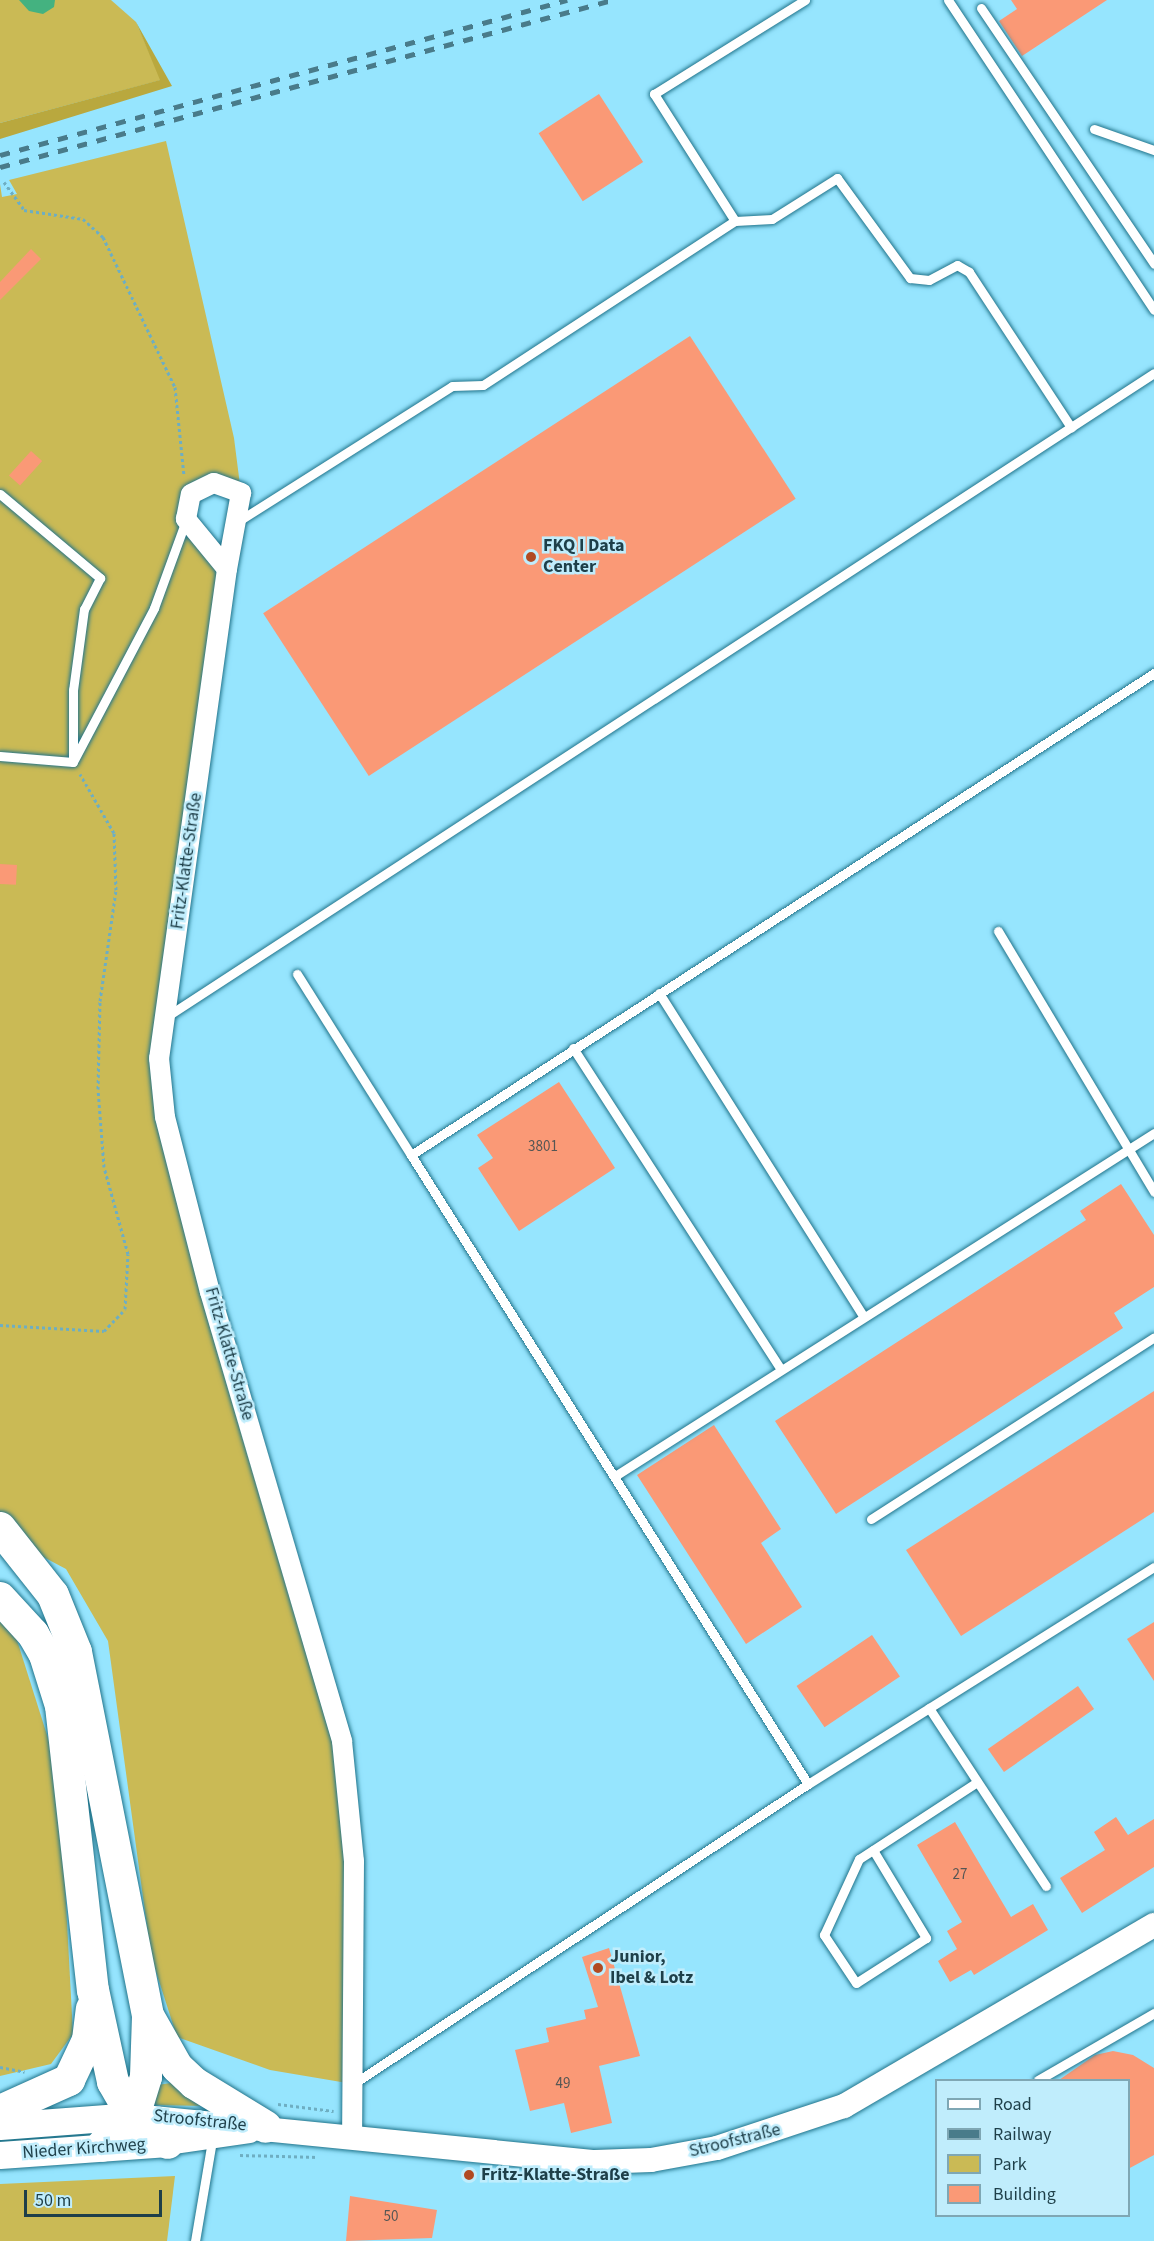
<!DOCTYPE html>
<meta charset="utf-8">
<style>
body{margin:0}
#map{position:relative;width:1154px;height:2241px;overflow:hidden;background:#96e5fe;font-family:"Source Sans 3",sans-serif}
div>[style]{position:absolute}
.green>*{inset:0;background:#caba55}
.forest>*{inset:0;background:#b9a83e}
.water>*{inset:0;background:#44b280}
.building>*{inset:0;background:#fa9976;transform-origin:0 0}
.path>*{height:3px;margin-top:-1.5px;transform-origin:0;background:repeating-linear-gradient(90deg,#6eaec2 0 3px,transparent 0 6px)}
.roads{filter:drop-shadow(0 0 2px #21748b) drop-shadow(0 0 2px #21748b)}
.service>*{height:9px;margin:-4.5px;padding:0 4.5px;transform-origin:4.5px;border-radius:4.5px;background:#fff}
.minor>*{height:20px;margin:-10px;padding:0 10px;transform-origin:10px;border-radius:10px;background:#fff}
.tertiary>*{height:24px;margin:-12px;padding:0 12px;transform-origin:12px;border-radius:12px;background:#fff}
.secondary>*{height:27px;margin:-13.5px;padding:0 13.5px;transform-origin:13.5px;border-radius:13.5px;background:#fff}
.trunk>*{height:32px;margin:-16px;padding:0 16px;transform-origin:16px;border-radius:16px;background:#fff}
.rail>*{height:4.5px;margin-top:-2.25px;transform-origin:0;background:repeating-linear-gradient(90deg,#497b8a 0 10px,transparent 0 20px)}
.dots>*{width:16px;height:16px;translate:-50% -50%;box-sizing:border-box;border:3px solid #c0edfc;border-radius:50%}
span{translate:-50% -50%;white-space:nowrap;text-align:center;line-height:1.15;-webkit-text-stroke:5px #c0edfc;paint-order:stroke}
.number-label{font-size:15px;color:#555654}
.number-label span{-webkit-text-stroke-width:0}
.poi-label{font-size:18px;color:#1e3f49;font-weight:700}
.left{translate:0 -50%;text-align:left}
.street-label{font-size:18px;color:#1e3f49}
.legend{position:absolute;left:935px;top:2079px;width:195px;height:138px;box-sizing:border-box;background:#c0edfc;border:2px solid #7fa7b4;margin:0;padding:8px 10px;list-style:none;font-size:18px;color:#1e3f49}
.legend li{display:flex;align-items:center;gap:12px;height:30px}
.legend b{width:30px;border:2px solid #7fa7b4}
.scale{position:absolute;left:24px;top:2190px;width:138px;height:27px;box-sizing:border-box;border:3px solid #1e3f49;border-top:0;padding-left:8px;font-size:18px;line-height:21px;white-space:nowrap;color:#1e3f49;-webkit-text-stroke:4px #c0edfc;paint-order:stroke}
</style>
<div id="map">
<div class="green">
<i style="clip-path:polygon(0 0,111px 0,136px 22px,161px 80px,0 123px)"></i>
<i style="clip-path:polygon(166px 141px,234px 438px,241px 493px,191px 494px,186px 519px,227px 569px,166px 1017px,165px 1117px,342px 1741px,353px 2084px,270px 2070px,177px 2037px,151px 1956px,108px 1641px,66px 1569px,15px 1542px,0 1528px,0 184px,2px 197px,17px 194px,9px 180px)"></i>
<i style="clip-path:polygon(0 1619px,16px 1637px,59px 1773px,73px 2034px,51px 2064px,0 2076px)"></i>
<i style="clip-path:polygon(178px 2082px,208px 2106px,149px 2105px,157px 2085px)"></i>
<i style="clip-path:polygon(175px 2176px,167px 2241px,0 2241px,0 2184px)"></i>
</div>
<div class="forest">
<i style="clip-path:polygon(136px 22px,172px 86px,0 139px,0 123px,160px 80px)"></i>
</div>
<div class="water">
<i style="clip-path:polygon(19px 0,55px 0,54px 7px,43px 14px,29px 11px)"></i>
</div>
<div class="building">
<i style="clip-path:polygon(1011px 0,1107px 0,1022px 56px,999px 21px,1017px 9px)"></i>
<i style="left:599px;top:94px;width:81px;height:72px;rotate:57deg"></i>
<i style="clip-path:polygon(31px 249px,41px 259px,0 300px,0 282px)"></i>
<i style="left:690px;top:336px;width:194px;height:509px;rotate:57deg"></i>
<i style="left:31px;top:451px;width:15px;height:33px;rotate:42deg"></i>
<i style="left:0;top:864px;width:17px;height:20px;rotate:3deg"></i>
<i style="clip-path:polygon(559px 1082px,615px 1168px,519px 1231px,478px 1168px,493px 1158px,477px 1135px)"></i>
<i style="clip-path:polygon(1121px 1184px,1154px 1235px,1154px 1287px,1114px 1313px,1123px 1328px,836px 1514px,775px 1421px,1086px 1220px,1080px 1211px)"></i>
<i style="clip-path:polygon(1154px 1391px,1154px 1512px,961px 1636px,906px 1550px)"></i>
<i style="clip-path:polygon(714px 1425px,781px 1529px,761px 1543px,802px 1607px,746px 1644px,637px 1475px)"></i>
<i style="clip-path:polygon(1154px 1622px,1154px 1681px,1127px 1639px)"></i>
<i style="left:872px;top:1635px;width:50px;height:91px;rotate:56deg"></i>
<i style="left:1078px;top:1686px;width:28px;height:110px;rotate:55deg"></i>
<i style="clip-path:polygon(1116px 1817px,1128px 1835px,1154px 1819px,1154px 1867px,1082px 1913px,1060px 1878px,1105px 1850px,1094px 1832px)"></i>
<i style="clip-path:polygon(955px 1822px,1011px 1917px,1033px 1904px,1048px 1930px,974px 1975px,971px 1970px,950px 1982px,938px 1961px,957px 1949px,947px 1931px,962px 1922px,917px 1845px)"></i>
<i style="clip-path:polygon(609px 1948px,640px 2056px,599px 2066px,612px 2123px,571px 2133px,564px 2103px,530px 2111px,515px 2050px,549px 2042px,546px 2028px,586px 2019px,584px 2010px,598px 2007px,582px 1957px)"></i>
<i style="clip-path:polygon(1113px 2051px,1133px 2055px,1154px 2068px,1154px 2155px,1128px 2169px,1128px 2080px,1059px 2080px,1095px 2055px)"></i>
<i style="clip-path:polygon(350px 2196px,437px 2210px,432px 2238px,346px 2241px)"></i>
</div>
<div class="path">
<i style="left:4px;top:182px;width:34px;rotate:54deg"></i>
<i style="left:24px;top:210px;width:60px;rotate:8.7deg"></i>
<i style="left:83px;top:219px;width:27px;rotate:42deg"></i>
<i style="left:103px;top:237px;width:166px;rotate:64.4deg"></i>
<i style="left:175px;top:387px;width:89px;rotate:84.2deg"></i>
<i style="left:0;top:1325px;width:104px;rotate:3.3deg"></i>
<i style="left:104px;top:1331px;width:30px;rotate:-46deg"></i>
<i style="left:125px;top:1309px;width:55px;rotate:-86.9deg"></i>
<i style="left:128px;top:1254px;width:90px;rotate:-105.4deg"></i>
<i style="left:104px;top:1167px;width:78px;rotate:-94.4deg"></i>
<i style="left:98px;top:1089px;width:88px;rotate:-88.7deg"></i>
<i style="left:100px;top:1001px;width:112px;rotate:-81.8deg"></i>
<i style="left:116px;top:890px;width:57px;rotate:-92deg"></i>
<i style="left:114px;top:833px;width:68px;rotate:-120deg"></i>
<i style="left:0;top:2067px;width:25px;rotate:11deg"></i>
<i style="left:278px;top:2104px;width:56px;rotate:7.1deg"></i>
<i style="left:240px;top:2155px;width:78px;rotate:1.5deg"></i>
</div>
<div class="roads">
<div class="service">
<i style="left:948px;top:0;width:372px;rotate:56.4deg"></i>
<i style="left:981px;top:8px;width:309px;rotate:55.9deg"></i>
<i style="left:1094px;top:129px;width:64px;rotate:19.3deg"></i>
<i style="left:735px;top:221px;width:151px;rotate:-122.5deg"></i>
<i style="left:654px;top:94px;width:178px;rotate:-31.9deg"></i>
<i style="left:0;top:494px;width:131px;rotate:40deg"></i>
<i style="left:100px;top:578px;width:35px;rotate:117deg"></i>
<i style="left:84px;top:609px;width:82px;rotate:97.7deg"></i>
<i style="left:73px;top:690px;width:72px;rotate:90deg"></i>
<i style="left:237px;top:522px;width:254px;rotate:-32.3deg"></i>
<i style="left:452px;top:386px;width:31px;rotate:-2deg"></i>
<i style="left:483px;top:385px;width:301px;rotate:-33.1deg"></i>
<i style="left:735px;top:221px;width:37px;rotate:-3deg"></i>
<i style="left:772px;top:219px;width:77px;rotate:-32.2deg"></i>
<i style="left:837px;top:178px;width:124px;rotate:53.9deg"></i>
<i style="left:910px;top:278px;width:19px;rotate:6deg"></i>
<i style="left:929px;top:280px;width:32px;rotate:-28deg"></i>
<i style="left:957px;top:265px;width:14px;rotate:30deg"></i>
<i style="left:969px;top:272px;width:186px;rotate:56.7deg"></i>
<i style="left:0;top:756px;width:73px;rotate:4.7deg"></i>
<i style="left:74px;top:760px;width:172px;rotate:-62.2deg"></i>
<i style="left:154px;top:608px;width:94px;rotate:-70deg"></i>
<i style="left:998px;top:931px;width:304px;rotate:59.1deg"></i>
<i style="left:297px;top:974px;width:214px;rotate:57.8deg"></i>
<i style="left:659px;top:993px;width:383px;rotate:57.7deg"></i>
<i style="left:166px;top:1017px;width:1179px;rotate:-33.1deg"></i>
<i style="left:573px;top:1048px;width:383px;rotate:57.1deg"></i>
<i style="left:615px;top:1476px;width:639px;rotate:-32.47deg"></i>
<i style="left:871px;top:1519px;width:336px;rotate:-32.7deg"></i>
<i style="left:929px;top:1708px;width:213px;rotate:56.7deg"></i>
<i style="left:808px;top:1784px;width:744px;rotate:-122.26deg"></i>
<i style="left:411px;top:1155px;width:886px;rotate:-32.97deg"></i>
<i style="left:873px;top:1850px;width:103px;rotate:58.9deg"></i>
<i style="left:926px;top:1938px;width:83px;rotate:147.3deg"></i>
<i style="left:856px;top:1983px;width:58px;rotate:-123.7deg"></i>
<i style="left:824px;top:1935px;width:84px;rotate:-65.3deg"></i>
<i style="left:859px;top:1859px;width:141px;rotate:-33.1deg"></i>
<i style="left:1038px;top:2080px;width:134px;rotate:-30deg"></i>
<i style="left:353px;top:2084px;width:545px;rotate:-33.4deg"></i>
<i style="left:808px;top:1784px;width:408px;rotate:-32.1deg"></i>
<i style="left:195px;top:2241px;width:102px;rotate:-80.4deg"></i>
</div>
<div class="minor">
<i style="left:214px;top:483px;width:29px;rotate:20deg"></i>
<i style="left:241px;top:493px;width:77px;rotate:100.4deg"></i>
<i style="left:227px;top:569px;width:65px;rotate:-129.4deg"></i>
<i style="left:186px;top:519px;width:25px;rotate:-79deg"></i>
<i style="left:191px;top:494px;width:25px;rotate:-26deg"></i>
<i style="left:227px;top:569px;width:494px;rotate:97.9deg"></i>
<i style="left:159px;top:1058px;width:59px;rotate:84.2deg"></i>
<i style="left:165px;top:1117px;width:181px;rotate:75.6deg"></i>
<i style="left:210px;top:1292px;width:468px;rotate:73.6deg"></i>
<i style="left:342px;top:1741px;width:121px;rotate:84.3deg"></i>
<i style="left:354px;top:1861px;width:275px;rotate:90.4deg"></i>
</div>
<div class="tertiary">
<i style="left:133px;top:2116px;width:464px;rotate:5.7deg"></i>
<i style="left:595px;top:2162px;width:56px;rotate:-2deg"></i>
<i style="left:651px;top:2160px;width:67px;rotate:-10.3deg"></i>
<i style="left:717px;top:2148px;width:134px;rotate:-18.3deg"></i>
<i style="left:844px;top:2106px;width:359px;rotate:-30.3deg"></i>
<i style="left:168px;top:2143px;width:82px;rotate:-8.4deg"></i>
</div>
<div class="secondary">
<i style="left:0;top:2126px;width:133px;rotate:-4.3deg"></i>
<i style="left:0;top:2155px;width:168px;rotate:-4.1deg"></i>
</div>
<div class="trunk">
<i style="left:0;top:1528px;width:85px;rotate:51.7deg"></i>
<i style="left:53px;top:1595px;width:61px;rotate:68deg"></i>
<i style="left:76px;top:1652px;width:371px;rotate:78.8deg"></i>
<i style="left:148px;top:2016px;width:61px;rotate:91.9deg"></i>
<i style="left:146px;top:2077px;width:31px;rotate:107deg"></i>
<i style="left:137px;top:2107px;width:52px;rotate:131.9deg"></i>
<i style="left:0;top:1598px;width:49px;rotate:47.5deg"></i>
<i style="left:33px;top:1634px;width:24px;rotate:60deg"></i>
<i style="left:45px;top:1655px;width:53px;rotate:72.6deg"></i>
<i style="left:61px;top:1706px;width:286px;rotate:83.6deg"></i>
<i style="left:93px;top:1990px;width:94px;rotate:77.7deg"></i>
<i style="left:113px;top:2082px;width:39px;rotate:60deg"></i>
<i style="left:133px;top:2116px;width:44px;rotate:37.6deg"></i>
<i style="left:150px;top:2019px;width:55px;rotate:60.6deg"></i>
<i style="left:177px;top:2067px;width:23px;rotate:43deg"></i>
<i style="left:194px;top:2083px;width:84px;rotate:31.4deg"></i>
<i style="left:0;top:2111px;width:76px;rotate:-24.2deg"></i>
<i style="left:69px;top:2080px;width:44px;rotate:-64.6deg"></i>
<i style="left:88px;top:2040px;width:31px;rotate:-83deg"></i>
</div>
</div>
<div class="rail">
<i style="left:0;top:155px;width:588px;rotate:-15.29deg"></i>
<i style="left:0;top:167px;width:634px;rotate:-15.26deg"></i>
</div>
<div class="dots">
<i style="left:531px;top:557px;background:#b14a22"></i>
<i style="left:598px;top:1968px;background:#b14a22"></i>
<i style="left:469px;top:2175px;background:#b14a22"></i>
</div>
<div class="number-label">
<span style="left:543px;top:1147px">3801</span>
<span style="left:960px;top:1875px">27</span>
<span style="left:563px;top:2084px">49</span>
<span style="left:391px;top:2217px">50</span>
</div>
<div class="poi-label">
<span class="left" style="left:543px;top:557px">FKQ I Data<br>Center</span>
<span class="left" style="left:610px;top:1968px">Junior,<br>Ibel &amp; Lotz</span>
<span class="left" style="left:481px;top:2175px">Fritz-Klatte-Straße</span>
</div>
<div class="street-label">
<span style="left:187px;top:861px;rotate:-82deg">Fritz-Klatte-Straße</span>
<span style="left:229px;top:1354px;rotate:74deg">Fritz-Klatte-Straße</span>
<span style="left:200px;top:2121px;rotate:6deg">Stroofstraße</span>
<span style="left:735px;top:2141px;rotate:-14deg">Stroofstraße</span>
<span style="left:84px;top:2149px;rotate:-4deg">Nieder Kirchweg</span>
</div>
<ul class="legend">
<li><b style="height:8px;background:#fff"></b>Road</li>
<li><b style="height:8px;background:#497b8a"></b>Railway</li>
<li><b style="height:16px;background:#caba55"></b>Park</li>
<li><b style="height:16px;background:#fa9976"></b>Building</li>
</ul>
<div class="scale">50 m</div>
</div>
